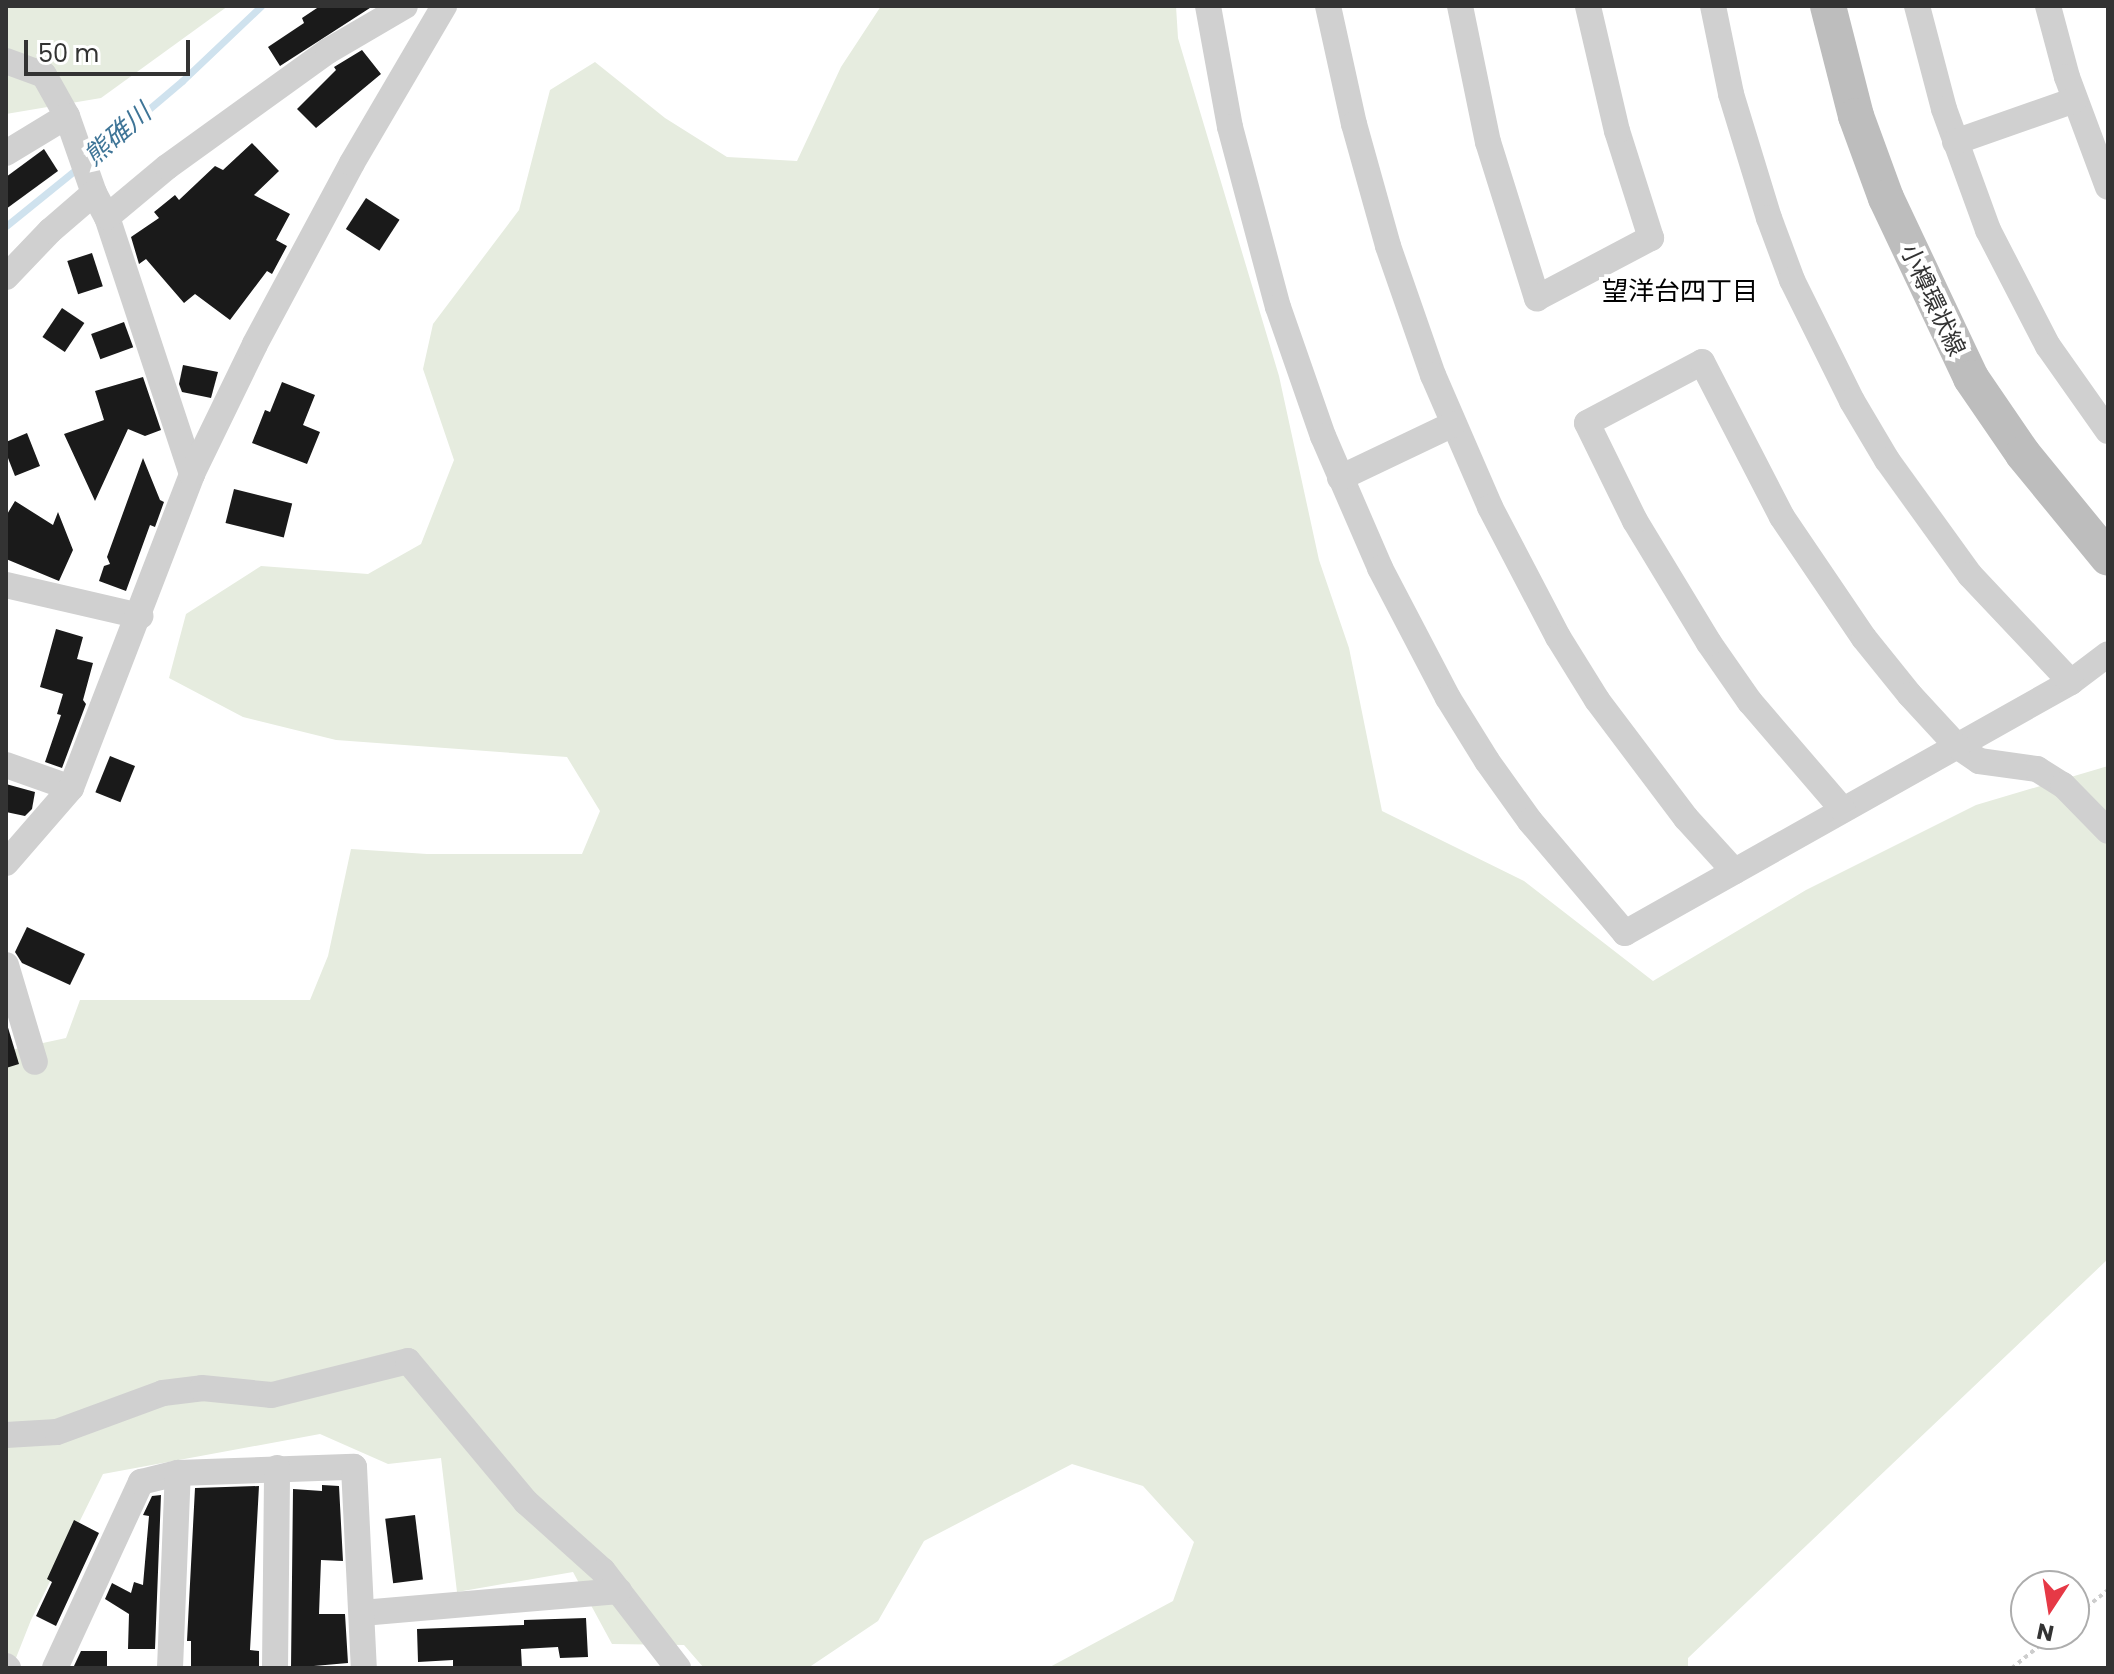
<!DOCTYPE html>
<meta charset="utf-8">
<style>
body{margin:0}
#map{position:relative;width:2114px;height:1674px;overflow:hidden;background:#fff;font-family:Poppins,"Noto Sans JP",sans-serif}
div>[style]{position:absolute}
.green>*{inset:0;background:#e6ecdf}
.stream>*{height:7px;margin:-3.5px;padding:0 3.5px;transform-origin:3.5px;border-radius:3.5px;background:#cfe2ee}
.building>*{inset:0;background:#1a1a1a;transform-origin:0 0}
.path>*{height:4px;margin-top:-2px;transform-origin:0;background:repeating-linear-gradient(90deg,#cdcdcd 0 4px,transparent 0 8px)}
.street>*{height:26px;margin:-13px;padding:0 13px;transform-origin:13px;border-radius:13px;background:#d0d0d0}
.secondary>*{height:36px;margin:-18px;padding:0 18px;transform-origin:18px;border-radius:18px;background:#bdbdbd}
span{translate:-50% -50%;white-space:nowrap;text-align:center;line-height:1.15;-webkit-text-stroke:8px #fff;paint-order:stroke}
.street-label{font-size:24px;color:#333}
.water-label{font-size:26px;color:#3f7597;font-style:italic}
.neighbourhood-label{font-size:26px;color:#000}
.frame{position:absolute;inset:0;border:8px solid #333;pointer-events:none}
.north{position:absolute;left:2010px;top:1570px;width:80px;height:80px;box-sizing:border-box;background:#fff;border:2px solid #adadad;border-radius:50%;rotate:192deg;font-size:22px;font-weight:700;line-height:32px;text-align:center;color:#333}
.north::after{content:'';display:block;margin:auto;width:28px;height:36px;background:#e63946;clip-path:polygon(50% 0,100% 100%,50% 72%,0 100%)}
.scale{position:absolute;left:24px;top:40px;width:166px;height:36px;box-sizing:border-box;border:4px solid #333;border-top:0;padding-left:10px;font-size:24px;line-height:28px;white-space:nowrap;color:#333;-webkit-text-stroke:6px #fff;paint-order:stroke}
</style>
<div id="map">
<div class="green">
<i style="clip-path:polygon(6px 6px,228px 6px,101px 98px,6px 114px)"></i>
<i style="clip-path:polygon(881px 6px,1176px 6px,1178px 38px,1279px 376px,1319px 560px,1349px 648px,1382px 811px,1524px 881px,1653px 981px,1806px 890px,1976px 805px,2108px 766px,2108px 1259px,1688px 1658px,1688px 1668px,1048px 1668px,1173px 1601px,1194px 1542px,1143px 1486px,1072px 1464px,924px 1541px,878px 1621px,808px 1668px,704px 1668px,684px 1645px,612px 1644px,573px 1572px,457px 1592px,441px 1458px,388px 1464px,320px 1434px,103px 1474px,31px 1620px,12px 1668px,6px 1668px,6px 1051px,66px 1038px,80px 1000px,310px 1000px,328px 956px,351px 849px,427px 854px,582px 854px,600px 811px,567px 757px,336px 740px,243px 717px,169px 678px,186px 614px,261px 566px,368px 574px,421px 544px,454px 460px,423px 369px,433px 324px,519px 210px,550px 90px,595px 62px,665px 118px,727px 157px,797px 161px,841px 67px)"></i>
</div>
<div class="stream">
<i style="left:90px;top:159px;width:121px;rotate:-40.3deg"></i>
<i style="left:182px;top:81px;width:109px;rotate:-43.5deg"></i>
<i style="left:6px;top:226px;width:95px;rotate:-39deg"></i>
</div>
<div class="building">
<i style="clip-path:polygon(320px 6px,373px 6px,280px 66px,268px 47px,304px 23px,302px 18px)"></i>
<i style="clip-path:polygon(362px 50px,381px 74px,316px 128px,297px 109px,336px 70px,334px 67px)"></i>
<i style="clip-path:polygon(252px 143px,279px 171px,254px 195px,290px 214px,276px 240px,287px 246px,272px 274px,267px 271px,230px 320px,195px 294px,184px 303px,146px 259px,139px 264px,131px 237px,159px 218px,154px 212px,175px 195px,179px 200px,215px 166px,223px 170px)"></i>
<i style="clip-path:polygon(44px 149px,58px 171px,6px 209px,6px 177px)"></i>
<i style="left:366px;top:198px;width:40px;height:37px;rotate:33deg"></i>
<i style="left:92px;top:253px;width:35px;height:26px;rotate:72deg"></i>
<i style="left:62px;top:308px;width:27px;height:35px;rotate:34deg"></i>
<i style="left:124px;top:322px;width:27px;height:35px;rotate:70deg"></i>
<i style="clip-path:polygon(183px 365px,218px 372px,211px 398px,182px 392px,179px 384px)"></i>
<i style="clip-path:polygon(143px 377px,161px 430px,145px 436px,128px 429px,95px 501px,64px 434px,104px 420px,95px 391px)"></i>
<i style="clip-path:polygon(282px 382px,315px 395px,303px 425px,320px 432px,307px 464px,252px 443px,265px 410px,270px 412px)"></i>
<i style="clip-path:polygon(27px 433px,40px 466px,15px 476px,6px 453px,6px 442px)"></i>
<i style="clip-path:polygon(143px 458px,160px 500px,164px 502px,155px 527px,150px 525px,126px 591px,99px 581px,104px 566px,110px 564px,107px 557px)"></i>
<i style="left:234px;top:489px;width:60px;height:35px;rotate:14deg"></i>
<i style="clip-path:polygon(15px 501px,53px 525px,58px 512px,73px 550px,59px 581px,6px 559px,6px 516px)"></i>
<i style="clip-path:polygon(56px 629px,83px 637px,77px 659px,93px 663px,83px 700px,86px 704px,62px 768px,45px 762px,61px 715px,57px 714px,63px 694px,40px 687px)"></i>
<i style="left:110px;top:756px;width:27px;height:39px;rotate:22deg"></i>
<i style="clip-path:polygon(6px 784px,35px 792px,32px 809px,25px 816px,6px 812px)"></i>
<i style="clip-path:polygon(27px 927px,85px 954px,70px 985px,22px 963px,15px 952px)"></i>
<i style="clip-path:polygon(6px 1021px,19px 1064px,6px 1068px)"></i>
<i style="clip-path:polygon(322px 1485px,339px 1486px,343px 1561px,321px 1560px,319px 1614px,345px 1614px,348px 1663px,291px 1668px,293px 1489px,322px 1491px)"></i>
<i style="clip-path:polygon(259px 1486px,250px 1650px,259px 1651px,259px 1668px,191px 1668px,191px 1641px,187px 1641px,195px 1488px)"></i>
<i style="clip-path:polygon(161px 1495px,155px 1649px,128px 1649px,129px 1614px,105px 1599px,112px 1583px,131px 1593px,134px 1582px,143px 1585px,149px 1516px,143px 1515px,152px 1496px)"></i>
<i style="left:415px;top:1515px;width:65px;height:30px;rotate:83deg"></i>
<i style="clip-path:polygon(74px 1520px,99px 1533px,56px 1626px,36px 1616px,52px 1582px,47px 1579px)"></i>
<i style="clip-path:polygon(586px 1618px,588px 1657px,560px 1658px,558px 1647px,521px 1649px,522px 1668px,453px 1668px,453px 1660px,418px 1662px,417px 1629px,524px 1625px,524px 1620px)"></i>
<i style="clip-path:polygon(81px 1651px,107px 1651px,107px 1668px,73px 1668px)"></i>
</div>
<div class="path">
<i style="left:2074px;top:1617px;width:43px;rotate:-38.5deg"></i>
<i style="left:2012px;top:1668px;width:54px;rotate:-39deg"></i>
</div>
<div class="street">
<i style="left:1208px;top:6px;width:123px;rotate:79.7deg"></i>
<i style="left:1230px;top:127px;width:186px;rotate:75.1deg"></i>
<i style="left:1278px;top:307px;width:137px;rotate:70.8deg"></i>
<i style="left:1323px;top:436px;width:144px;rotate:66.6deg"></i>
<i style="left:1380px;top:568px;width:147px;rotate:62.4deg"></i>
<i style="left:1448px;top:698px;width:74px;rotate:58.2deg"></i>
<i style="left:1487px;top:761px;width:74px;rotate:54.4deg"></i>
<i style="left:1530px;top:821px;width:147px;rotate:49.7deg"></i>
<i style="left:1625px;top:933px;width:512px;rotate:-29.37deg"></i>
<i style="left:2071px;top:682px;width:46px;rotate:-37.1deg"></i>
<i style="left:1328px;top:6px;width:121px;rotate:77.6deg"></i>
<i style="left:1354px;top:124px;width:127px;rotate:74.4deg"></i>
<i style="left:1388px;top:246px;width:137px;rotate:70.8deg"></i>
<i style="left:1433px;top:375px;width:144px;rotate:66.6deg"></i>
<i style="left:1490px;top:507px;width:147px;rotate:62.4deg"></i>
<i style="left:1558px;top:637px;width:74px;rotate:58.2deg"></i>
<i style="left:1597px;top:700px;width:148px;rotate:53deg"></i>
<i style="left:1686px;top:818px;width:72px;rotate:47.8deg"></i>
<i style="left:1460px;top:6px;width:139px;rotate:78.4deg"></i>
<i style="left:1488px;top:142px;width:164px;rotate:72.6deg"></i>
<i style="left:1537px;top:298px;width:129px;rotate:-27.8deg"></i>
<i style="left:1651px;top:238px;width:112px;rotate:-107.6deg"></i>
<i style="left:1617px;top:131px;width:128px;rotate:-103.1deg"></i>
<i style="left:1713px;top:6px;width:90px;rotate:78.4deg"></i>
<i style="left:1731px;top:94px;width:130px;rotate:73deg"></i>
<i style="left:1769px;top:218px;width:66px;rotate:69.6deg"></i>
<i style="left:1792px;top:280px;width:135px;rotate:63.6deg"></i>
<i style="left:1852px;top:401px;width:69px;rotate:59.3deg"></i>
<i style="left:1887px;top:460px;width:142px;rotate:54.2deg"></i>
<i style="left:1970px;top:575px;width:147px;rotate:46.7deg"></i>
<i style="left:1917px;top:6px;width:106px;rotate:75.3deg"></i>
<i style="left:1944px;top:109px;width:129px;rotate:70deg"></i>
<i style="left:1988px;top:230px;width:131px;rotate:62.7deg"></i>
<i style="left:2048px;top:346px;width:104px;rotate:54.8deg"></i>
<i style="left:2048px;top:6px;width:73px;rotate:75deg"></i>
<i style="left:2067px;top:77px;width:117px;rotate:69.6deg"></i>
<i style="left:6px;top:61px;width:40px;rotate:20.2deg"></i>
<i style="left:44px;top:75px;width:47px;rotate:60.7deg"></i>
<i style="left:67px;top:116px;width:82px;rotate:70.7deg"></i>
<i style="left:94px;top:193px;width:27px;rotate:62deg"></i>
<i style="left:107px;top:217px;width:271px;rotate:71.7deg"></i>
<i style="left:1955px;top:142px;width:127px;rotate:-19.3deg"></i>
<i style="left:6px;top:153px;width:71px;rotate:-31.2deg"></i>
<i style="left:107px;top:217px;width:78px;rotate:-39.8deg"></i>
<i style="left:167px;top:167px;width:198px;rotate:-35.8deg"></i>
<i style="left:328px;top:51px;width:89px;rotate:-30.3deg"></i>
<i style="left:6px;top:277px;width:64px;rotate:-46.3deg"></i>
<i style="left:50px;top:231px;width:58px;rotate:-40.8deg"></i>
<i style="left:1340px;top:478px;width:125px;rotate:-25.5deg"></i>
<i style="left:6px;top:585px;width:138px;rotate:13deg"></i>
<i style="left:6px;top:765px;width:69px;rotate:19.5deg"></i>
<i style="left:1843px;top:810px;width:143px;rotate:-130.7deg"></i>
<i style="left:1750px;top:702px;width:72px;rotate:-124.8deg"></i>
<i style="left:1709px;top:643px;width:143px;rotate:-121.2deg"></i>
<i style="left:1635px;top:521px;width:109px;rotate:-116.1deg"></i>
<i style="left:1587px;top:423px;width:130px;rotate:-27.9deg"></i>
<i style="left:1702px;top:362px;width:174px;rotate:62.7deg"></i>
<i style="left:1782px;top:517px;width:146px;rotate:55.9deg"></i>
<i style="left:1864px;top:638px;width:73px;rotate:51.1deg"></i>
<i style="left:1910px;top:695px;width:69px;rotate:47.3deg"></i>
<i style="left:1957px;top:746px;width:27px;rotate:34deg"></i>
<i style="left:1979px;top:761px;width:59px;rotate:7.9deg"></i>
<i style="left:2037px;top:769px;width:31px;rotate:32deg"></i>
<i style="left:2063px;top:785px;width:64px;rotate:45.6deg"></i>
<i style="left:6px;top:863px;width:99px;rotate:-49.1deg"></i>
<i style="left:71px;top:788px;width:337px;rotate:-68.9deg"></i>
<i style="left:192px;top:474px;width:144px;rotate:-64.1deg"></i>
<i style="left:255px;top:344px;width:205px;rotate:-61.8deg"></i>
<i style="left:352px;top:163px;width:182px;rotate:-59.6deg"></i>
<i style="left:6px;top:965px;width:101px;rotate:73.4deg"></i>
<i style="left:6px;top:1435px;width:51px;rotate:-3.4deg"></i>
<i style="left:57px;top:1432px;width:113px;rotate:-20.2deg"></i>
<i style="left:163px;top:1393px;width:39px;rotate:-7deg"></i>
<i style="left:202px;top:1388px;width:70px;rotate:5.7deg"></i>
<i style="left:272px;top:1395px;width:140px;rotate:-14deg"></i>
<i style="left:408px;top:1361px;width:184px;rotate:50.1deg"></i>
<i style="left:526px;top:1502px;width:103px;rotate:41.9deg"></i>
<i style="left:603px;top:1571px;width:123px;rotate:52.3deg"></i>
<i style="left:362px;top:1613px;width:258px;rotate:-4.9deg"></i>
<i style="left:6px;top:1666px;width:3px;rotate:45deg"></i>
<i style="left:55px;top:1668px;width:205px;rotate:-65.2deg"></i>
<i style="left:141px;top:1482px;width:38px;rotate:-14deg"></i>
<i style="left:178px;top:1473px;width:176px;rotate:-2deg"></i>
<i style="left:354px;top:1467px;width:201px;rotate:87.2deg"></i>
<i style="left:170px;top:1668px;width:195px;rotate:-87.7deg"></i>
<i style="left:275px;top:1668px;width:200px;rotate:-89.4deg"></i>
</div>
<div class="secondary">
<i style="left:1828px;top:6px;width:114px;rotate:75.7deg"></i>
<i style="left:1856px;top:116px;width:87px;rotate:69.9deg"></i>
<i style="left:1886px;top:198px;width:199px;rotate:64.7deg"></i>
<i style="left:1971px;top:378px;width:92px;rotate:55.6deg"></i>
<i style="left:2023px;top:454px;width:134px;rotate:50.7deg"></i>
</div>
<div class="street-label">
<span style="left:1933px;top:300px;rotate:65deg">小樽環状線</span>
</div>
<div class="water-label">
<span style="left:118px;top:135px;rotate:-41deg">熊碓川</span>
</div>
<div class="neighbourhood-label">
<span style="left:1680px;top:292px">望洋台四丁目</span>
</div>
<div class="frame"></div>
<div class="north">N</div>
<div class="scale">50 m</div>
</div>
